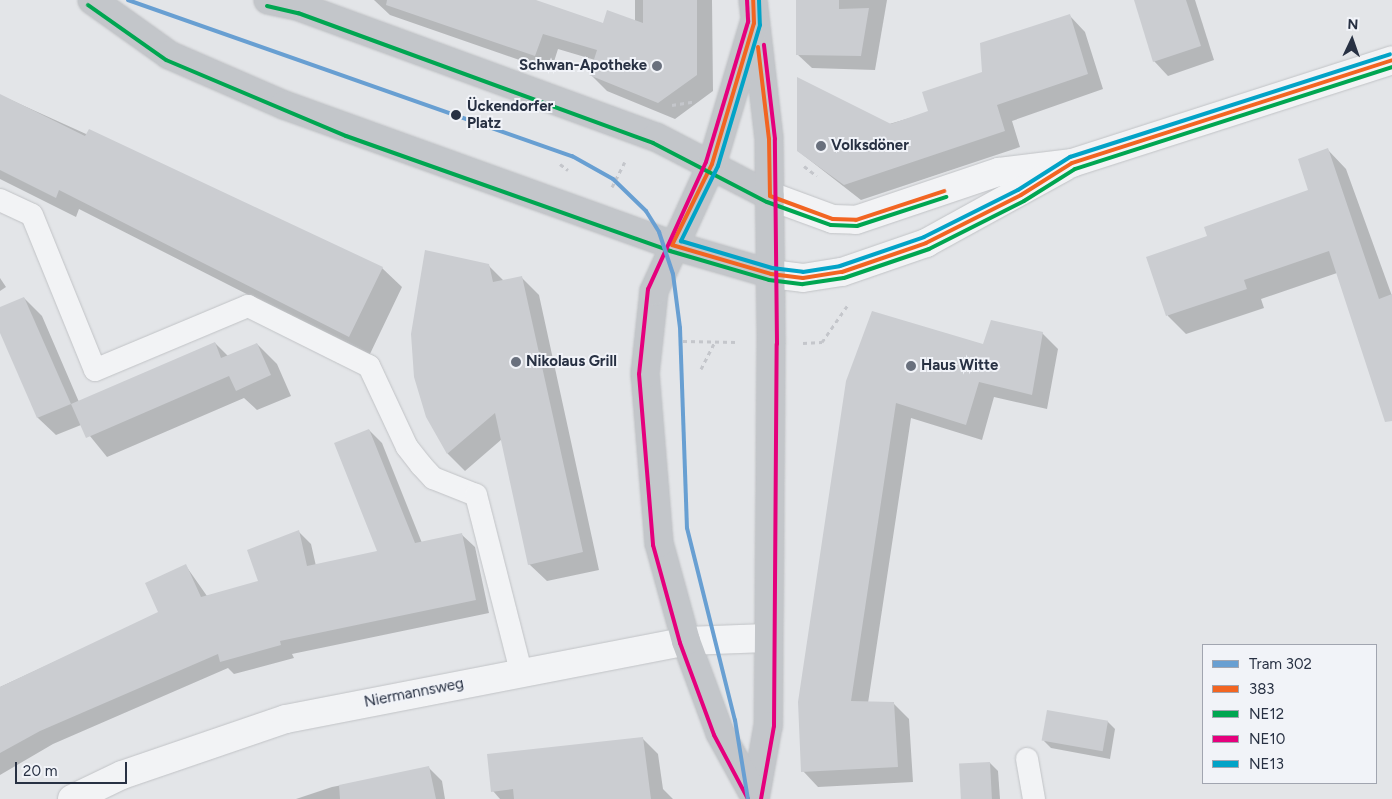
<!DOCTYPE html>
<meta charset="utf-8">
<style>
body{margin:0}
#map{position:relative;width:1392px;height:799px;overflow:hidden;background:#e3e5e8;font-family:Figtree,sans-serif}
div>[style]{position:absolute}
.shadow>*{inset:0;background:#0003}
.building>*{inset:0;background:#cbcdd1;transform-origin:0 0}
.path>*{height:3px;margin-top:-1.5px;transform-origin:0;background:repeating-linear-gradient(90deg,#c4c6cb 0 4px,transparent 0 8px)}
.roads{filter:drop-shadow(0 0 1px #c1c3c6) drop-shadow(0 0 1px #c1c3c6)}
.service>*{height:22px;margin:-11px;padding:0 11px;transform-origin:11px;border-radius:11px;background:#f2f3f5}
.minor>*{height:28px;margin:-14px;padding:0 14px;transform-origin:14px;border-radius:14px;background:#f2f3f5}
.tertiary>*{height:28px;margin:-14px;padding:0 14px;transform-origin:14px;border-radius:14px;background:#f2f3f5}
.secondary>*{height:28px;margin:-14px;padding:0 14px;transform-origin:14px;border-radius:14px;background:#c3c6ca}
.bus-1>*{height:4px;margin:-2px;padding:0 2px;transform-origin:2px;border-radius:2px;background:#f26522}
.bus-2>*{height:4px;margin:-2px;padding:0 2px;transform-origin:2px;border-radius:2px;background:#00a651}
.bus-3>*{height:4px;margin:-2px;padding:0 2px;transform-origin:2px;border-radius:2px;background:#e5007d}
.bus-4>*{height:4px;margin:-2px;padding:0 2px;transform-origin:2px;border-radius:2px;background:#02a3c7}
.tram-1>*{height:4px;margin:-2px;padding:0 2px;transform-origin:2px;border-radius:2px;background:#689fd2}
.dots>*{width:14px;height:14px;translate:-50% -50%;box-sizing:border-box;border:2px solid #f1f3f8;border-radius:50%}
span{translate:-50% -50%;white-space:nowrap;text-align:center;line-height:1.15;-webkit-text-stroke:4px #f1f3f8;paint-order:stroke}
.poi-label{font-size:15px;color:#283143;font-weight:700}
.right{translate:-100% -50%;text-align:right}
.left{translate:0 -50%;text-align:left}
.stop-label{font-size:15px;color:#283143;font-weight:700}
.street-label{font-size:15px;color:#283143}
.legend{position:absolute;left:1202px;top:644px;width:175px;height:140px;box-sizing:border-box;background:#f1f3f8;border:1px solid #a1a5b0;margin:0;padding:6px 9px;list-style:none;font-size:15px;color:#283143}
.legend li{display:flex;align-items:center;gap:10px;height:25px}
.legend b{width:25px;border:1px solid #a1a5b0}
.north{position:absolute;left:1327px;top:15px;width:50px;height:50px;-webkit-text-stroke:4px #f1f3f8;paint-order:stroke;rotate:3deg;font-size:14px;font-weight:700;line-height:20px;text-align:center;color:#283143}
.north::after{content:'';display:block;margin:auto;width:18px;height:22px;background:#283143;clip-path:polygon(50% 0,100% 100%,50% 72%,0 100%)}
.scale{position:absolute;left:15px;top:762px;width:112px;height:22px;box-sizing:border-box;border:2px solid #283143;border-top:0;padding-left:6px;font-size:15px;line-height:18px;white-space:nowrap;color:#283143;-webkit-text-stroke:4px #f1f3f8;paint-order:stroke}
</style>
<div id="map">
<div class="shadow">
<i style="clip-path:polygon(374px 0,533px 0,604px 24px,635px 22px,635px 0,712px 0,713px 91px,675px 119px,607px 91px,591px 75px,595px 60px,558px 49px,551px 71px,390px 15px)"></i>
<i style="clip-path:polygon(797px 0,887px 0,875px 70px,812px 68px,797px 54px)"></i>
<i style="clip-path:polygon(1135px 0,1195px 0,1214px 60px,1168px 76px,1154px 61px)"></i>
<i style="clip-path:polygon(1070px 16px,1085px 32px,1103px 89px,1012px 121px,1020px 147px,861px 200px,798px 151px,930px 112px)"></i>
<i style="clip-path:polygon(0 95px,382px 268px,402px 287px,369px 356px,79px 209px,76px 217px,0 179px)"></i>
<i style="clip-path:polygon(1328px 150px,1346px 169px,1392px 296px,1392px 400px,1337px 273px,1261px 299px,1264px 308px,1186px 334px,1168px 316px,1148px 258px,1209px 237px,1310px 191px)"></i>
<i style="clip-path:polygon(489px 266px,504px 281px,522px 278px,539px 295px,599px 570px,547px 581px,529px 564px,502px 439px,465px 471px,448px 454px,428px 417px)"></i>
<i style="clip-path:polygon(0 278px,6px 287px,0 291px)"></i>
<i style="clip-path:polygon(24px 298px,42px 316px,79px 402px,215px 343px,228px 356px,257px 344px,277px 364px,291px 396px,257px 410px,244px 398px,107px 457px,81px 425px,56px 435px,38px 418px,0 330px,0 308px)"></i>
<i style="clip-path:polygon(1042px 333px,1058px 349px,1047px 409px,994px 397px,982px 440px,911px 418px,868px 703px,893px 703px,909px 719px,913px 782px,818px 787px,803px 771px,848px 382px)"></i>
<i style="clip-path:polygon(369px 430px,382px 443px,422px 543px,461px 534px,475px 547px,489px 613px,292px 654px,294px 658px,234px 674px,228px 668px,53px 744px,0 775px,0 687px,160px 613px,186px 566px,207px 596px,260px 582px,298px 531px,311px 544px,316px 566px,379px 552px)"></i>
<i style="clip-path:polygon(1048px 712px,1108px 722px,1115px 729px,1110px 759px,1051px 748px,1044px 741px)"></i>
<i style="clip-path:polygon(642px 738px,658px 754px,663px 789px,673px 799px,500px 799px,493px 791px)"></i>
<i style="clip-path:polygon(990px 763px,998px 771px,1000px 799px,963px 799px)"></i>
<i style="clip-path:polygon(429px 768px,442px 781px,445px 799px,296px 799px,332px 787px)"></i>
</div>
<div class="building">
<i style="clip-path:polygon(387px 0,536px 0,603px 23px,607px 10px,643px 23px,643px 0,697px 0,697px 75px,658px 103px,589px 75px,597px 50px,543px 34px,535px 56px,386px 5px)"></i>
<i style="clip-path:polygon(796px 0,839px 0,839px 9px,869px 8px,861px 56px,796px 55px)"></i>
<i style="clip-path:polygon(1134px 0,1186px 0,1201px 46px,1153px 62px)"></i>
<i style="clip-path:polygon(1070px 14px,1088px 74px,997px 105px,1005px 131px,844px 185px,797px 151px,797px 77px,891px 124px,928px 111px,922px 92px,982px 72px,980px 43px)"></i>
<i style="clip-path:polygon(0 94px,85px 136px,89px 129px,383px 267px,349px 337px,59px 190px,56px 198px,0 170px)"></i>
<i style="clip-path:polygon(1328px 148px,1379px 299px,1392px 294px,1392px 421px,1385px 422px,1329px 251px,1244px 280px,1247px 289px,1166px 316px,1146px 257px,1207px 236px,1204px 227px,1308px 190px,1298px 159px)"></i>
<i style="clip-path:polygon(425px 250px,489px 264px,493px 282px,522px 276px,583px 552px,528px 565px,495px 413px,447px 454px,426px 417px,414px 377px,411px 334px)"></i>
<i style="clip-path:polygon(24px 297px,71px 404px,37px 418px,0 333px,0 307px)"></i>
<i style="clip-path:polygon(872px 311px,983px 344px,991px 320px,1043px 332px,1032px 395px,979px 382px,966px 425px,896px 403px,851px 701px,894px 702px,898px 767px,801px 772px,798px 702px,846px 381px)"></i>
<i style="clip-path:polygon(215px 342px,221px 358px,257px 343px,271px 375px,236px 391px,229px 376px,86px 438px,71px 404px)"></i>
<i style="clip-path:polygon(369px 429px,415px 543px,462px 533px,476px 600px,280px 641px,281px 645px,220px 662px,218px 654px,40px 731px,0 753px,0 687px,158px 612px,145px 583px,186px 564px,201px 597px,258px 581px,247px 550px,299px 530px,307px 566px,377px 551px,334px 443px)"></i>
<i style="left:1047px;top:710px;width:62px;height:31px;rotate:10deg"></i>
<i style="clip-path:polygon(643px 737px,651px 799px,514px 799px,513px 789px,491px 792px,487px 754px)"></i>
<i style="left:990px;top:762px;width:37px;height:31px;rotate:87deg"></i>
<i style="clip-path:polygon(429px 766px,436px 799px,340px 799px,339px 785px)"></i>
</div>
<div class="path">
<i style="left:672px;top:105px;width:24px;rotate:-9deg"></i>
<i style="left:560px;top:164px;width:10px;rotate:37deg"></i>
<i style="left:804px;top:166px;width:16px;rotate:38deg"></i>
<i style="left:612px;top:187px;width:28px;rotate:-63deg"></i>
<i style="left:683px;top:341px;width:54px;rotate:1.1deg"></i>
<i style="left:803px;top:343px;width:19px;rotate:-3deg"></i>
<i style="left:822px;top:342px;width:44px;rotate:-55.2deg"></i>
<i style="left:701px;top:369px;width:30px;rotate:-63deg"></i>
</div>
<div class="roads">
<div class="service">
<i style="left:0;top:200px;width:35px;rotate:25deg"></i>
<i style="left:32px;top:215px;width:167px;rotate:67.9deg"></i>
<i style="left:95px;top:370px;width:166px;rotate:-22.7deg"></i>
<i style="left:248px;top:306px;width:135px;rotate:26.4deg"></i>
<i style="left:369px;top:366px;width:89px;rotate:64.9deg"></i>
<i style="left:407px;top:447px;width:23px;rotate:52deg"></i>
<i style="left:421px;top:465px;width:18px;rotate:47deg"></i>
<i style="left:433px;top:478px;width:46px;rotate:21.6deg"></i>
<i style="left:476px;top:495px;width:183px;rotate:75.7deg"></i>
<i style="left:1027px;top:759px;width:41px;rotate:80.1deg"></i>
</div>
<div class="minor">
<i style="left:72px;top:799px;width:55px;rotate:-25.6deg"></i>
<i style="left:122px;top:775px;width:173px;rotate:-18.9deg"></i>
<i style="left:286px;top:719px;width:408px;rotate:-11deg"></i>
<i style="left:686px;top:641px;width:81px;rotate:-2.1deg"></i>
</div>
<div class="tertiary">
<i style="left:770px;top:196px;width:67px;rotate:20.1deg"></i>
<i style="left:833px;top:219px;width:23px;rotate:2deg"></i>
<i style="left:856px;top:220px;width:151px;rotate:-18.6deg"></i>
<i style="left:999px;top:172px;width:74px;rotate:-7deg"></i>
<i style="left:1072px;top:163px;width:336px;rotate:-17.8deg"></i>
<i style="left:771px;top:274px;width:32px;rotate:7deg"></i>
<i style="left:803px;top:278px;width:39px;rotate:-9deg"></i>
<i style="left:842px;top:272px;width:89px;rotate:-19deg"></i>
<i style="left:926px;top:243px;width:158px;rotate:-28.8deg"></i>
</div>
<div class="secondary">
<i style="left:92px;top:0;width:95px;rotate:35.5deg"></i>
<i style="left:169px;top:55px;width:125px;rotate:23.5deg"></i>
<i style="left:284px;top:105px;width:412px;rotate:19.8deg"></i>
<i style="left:672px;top:245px;width:103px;rotate:16.3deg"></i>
<i style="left:268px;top:0;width:33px;rotate:12deg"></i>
<i style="left:300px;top:7px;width:379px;rotate:20.1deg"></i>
<i style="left:656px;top:137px;width:128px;rotate:27.4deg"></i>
<i style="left:753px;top:0;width:140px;rotate:83.4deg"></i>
<i style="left:769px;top:139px;width:205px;rotate:89.4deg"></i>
<i style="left:771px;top:344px;width:382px;rotate:90.4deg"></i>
<i style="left:768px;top:726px;width:74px;rotate:100.1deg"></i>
<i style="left:754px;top:795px;width:71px;rotate:-118.7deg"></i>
<i style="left:720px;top:733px;width:98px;rotate:-110.3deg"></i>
<i style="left:686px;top:641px;width:102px;rotate:-105.4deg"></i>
<i style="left:659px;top:543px;width:170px;rotate:-94.7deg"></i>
<i style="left:645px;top:374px;width:83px;rotate:-83.8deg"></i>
<i style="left:654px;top:291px;width:140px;rotate:-65.5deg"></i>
<i style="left:712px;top:164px;width:147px;rotate:-73.4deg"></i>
</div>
</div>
<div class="bus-1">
<i style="left:758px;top:47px;width:93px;rotate:83.2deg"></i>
<i style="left:769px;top:139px;width:57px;rotate:89deg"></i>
<i style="left:770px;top:196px;width:67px;rotate:20.1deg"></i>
<i style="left:833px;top:219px;width:23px;rotate:2deg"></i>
<i style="left:856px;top:220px;width:93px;rotate:-18.2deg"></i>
<i style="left:672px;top:245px;width:103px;rotate:16.3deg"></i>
<i style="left:771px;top:274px;width:32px;rotate:7deg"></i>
<i style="left:803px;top:278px;width:39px;rotate:-9deg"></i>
<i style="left:842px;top:272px;width:89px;rotate:-19deg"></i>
<i style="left:926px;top:243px;width:106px;rotate:-26.8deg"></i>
<i style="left:1021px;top:195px;width:60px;rotate:-32.1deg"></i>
<i style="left:1072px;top:163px;width:336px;rotate:-17.8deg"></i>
<i style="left:672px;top:245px;width:90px;rotate:-63.7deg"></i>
<i style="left:712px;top:164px;width:147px;rotate:-73.4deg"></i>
<i style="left:754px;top:23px;width:23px;rotate:-92deg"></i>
</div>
<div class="bus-2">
<i style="left:88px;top:5px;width:95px;rotate:35.2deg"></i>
<i style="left:166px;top:60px;width:195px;rotate:22.9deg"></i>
<i style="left:346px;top:136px;width:344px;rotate:19.5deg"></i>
<i style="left:670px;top:251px;width:103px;rotate:16.3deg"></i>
<i style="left:769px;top:280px;width:34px;rotate:7deg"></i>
<i style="left:803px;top:284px;width:41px;rotate:-8.3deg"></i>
<i style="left:844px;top:278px;width:90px;rotate:-18.8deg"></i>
<i style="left:929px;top:249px;width:106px;rotate:-26.8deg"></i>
<i style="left:1024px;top:201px;width:60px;rotate:-32.1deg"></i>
<i style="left:1075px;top:169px;width:333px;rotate:-17.8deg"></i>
<i style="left:267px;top:6px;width:32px;rotate:13deg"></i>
<i style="left:298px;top:13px;width:378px;rotate:20.1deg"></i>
<i style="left:653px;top:143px;width:128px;rotate:27.4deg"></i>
<i style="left:767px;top:202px;width:68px;rotate:19.8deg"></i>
<i style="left:831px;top:225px;width:26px;rotate:2deg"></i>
<i style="left:857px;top:226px;width:94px;rotate:-18deg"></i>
</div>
<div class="bus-3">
<i style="left:747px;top:0;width:22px;rotate:87deg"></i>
<i style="left:748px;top:22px;width:146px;rotate:106.7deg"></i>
<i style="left:706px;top:162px;width:140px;rotate:114.5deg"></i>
<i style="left:648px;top:289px;width:85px;rotate:96deg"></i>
<i style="left:639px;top:374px;width:172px;rotate:85.3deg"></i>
<i style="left:653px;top:545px;width:102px;rotate:74.6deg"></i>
<i style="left:680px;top:643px;width:98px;rotate:69.7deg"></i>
<i style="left:714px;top:735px;width:72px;rotate:62deg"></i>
<i style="left:761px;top:799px;width:74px;rotate:-79.9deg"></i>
<i style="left:774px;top:726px;width:382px;rotate:-89.6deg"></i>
<i style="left:777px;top:344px;width:205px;rotate:-90.6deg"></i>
<i style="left:775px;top:139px;width:95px;rotate:-96.7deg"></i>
</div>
<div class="bus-4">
<i style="left:759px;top:0;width:25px;rotate:88deg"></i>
<i style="left:760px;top:25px;width:147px;rotate:106.6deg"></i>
<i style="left:718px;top:166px;width:84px;rotate:116.3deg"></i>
<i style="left:681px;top:241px;width:95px;rotate:16.5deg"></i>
<i style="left:772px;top:268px;width:31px;rotate:7deg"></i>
<i style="left:803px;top:272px;width:37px;rotate:-9deg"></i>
<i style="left:840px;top:266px;width:89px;rotate:-19deg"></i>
<i style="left:924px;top:237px;width:105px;rotate:-26.6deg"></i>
<i style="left:1018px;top:190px;width:62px;rotate:-32.4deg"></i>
<i style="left:1070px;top:157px;width:336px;rotate:-17.8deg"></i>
</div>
<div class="tram-1">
<i style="left:128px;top:0;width:471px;rotate:19.4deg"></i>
<i style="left:572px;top:156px;width:47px;rotate:29.3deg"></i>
<i style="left:613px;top:179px;width:46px;rotate:44.1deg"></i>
<i style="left:646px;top:211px;width:25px;rotate:58deg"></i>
<i style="left:659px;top:232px;width:44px;rotate:71.6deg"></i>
<i style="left:673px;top:274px;width:54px;rotate:82.6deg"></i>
<i style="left:680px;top:328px;width:200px;rotate:88deg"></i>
<i style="left:687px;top:528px;width:198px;rotate:76deg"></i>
<i style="left:735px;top:720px;width:80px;rotate:80.7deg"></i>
</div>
<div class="dots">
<i style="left:657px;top:66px;background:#69707d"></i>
<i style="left:456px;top:115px;background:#283143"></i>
<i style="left:821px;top:146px;background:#69707d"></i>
<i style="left:516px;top:362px;background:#69707d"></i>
<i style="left:911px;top:366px;background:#69707d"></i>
</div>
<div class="poi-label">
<span class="right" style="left:647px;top:66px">Schwan-Apotheke</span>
<span class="left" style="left:831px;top:146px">Volksdöner</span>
<span class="left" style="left:526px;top:362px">Nikolaus Grill</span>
<span class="left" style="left:921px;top:366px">Haus Witte</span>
</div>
<div class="stop-label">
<span class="left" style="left:467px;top:115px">Ückendorfer<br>Platz</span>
</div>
<div class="street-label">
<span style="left:414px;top:693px;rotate:-11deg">Niermannsweg</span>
</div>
<ul class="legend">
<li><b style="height:6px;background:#689fd2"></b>Tram 302</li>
<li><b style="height:6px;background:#f26522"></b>383</li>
<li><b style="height:6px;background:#00a651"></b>NE12</li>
<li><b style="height:6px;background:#e5007d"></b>NE10</li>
<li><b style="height:6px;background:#02a3c7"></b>NE13</li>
</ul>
<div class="north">N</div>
<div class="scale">20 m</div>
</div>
